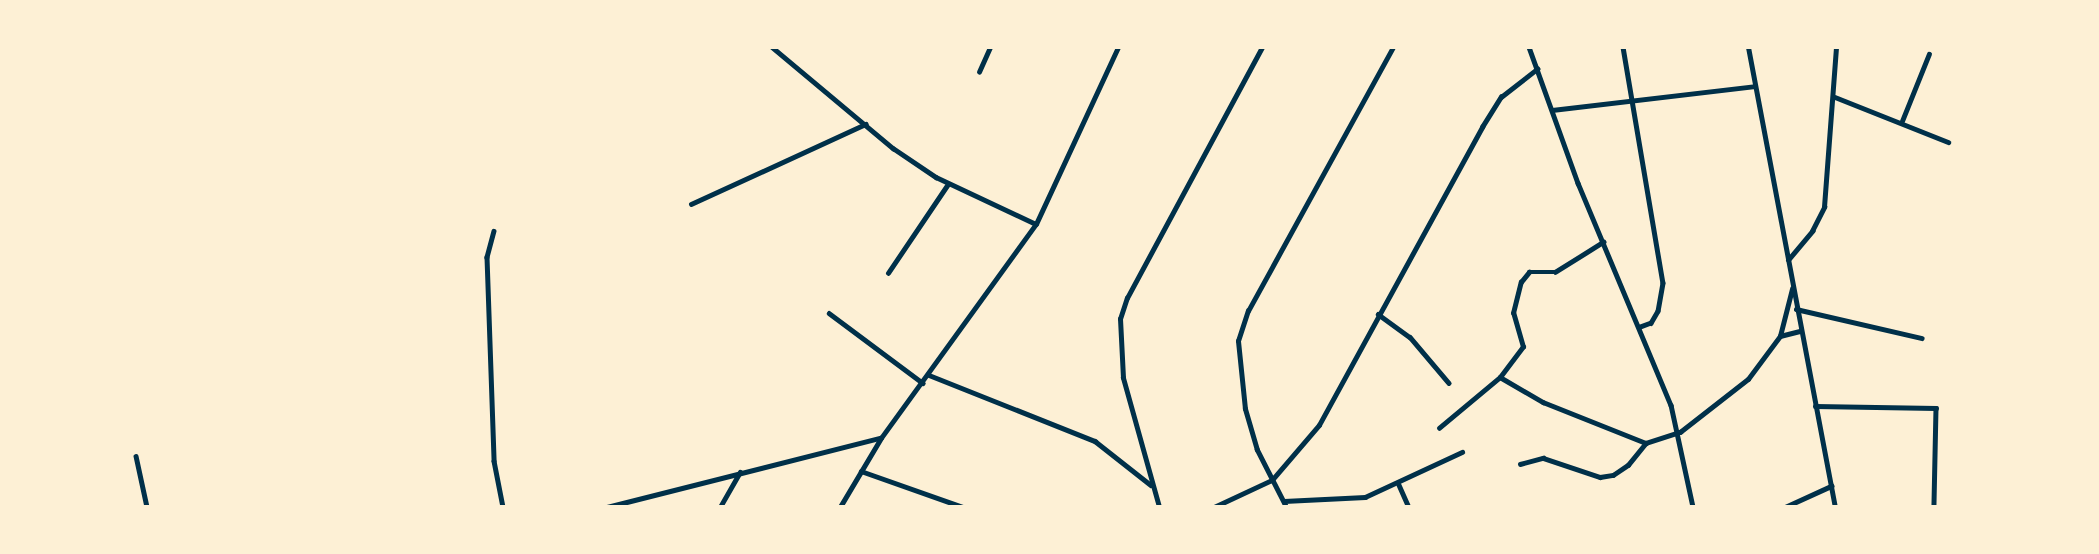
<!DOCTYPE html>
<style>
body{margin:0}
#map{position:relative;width:2099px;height:554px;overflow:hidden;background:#fdf0d5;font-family:"Titillium Web",sans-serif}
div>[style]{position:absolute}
.minor>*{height:4.5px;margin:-2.25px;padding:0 2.25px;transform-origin:2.25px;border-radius:2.25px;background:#003049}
.tertiary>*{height:5px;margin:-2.5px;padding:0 2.5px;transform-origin:2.5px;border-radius:2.5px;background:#003049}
span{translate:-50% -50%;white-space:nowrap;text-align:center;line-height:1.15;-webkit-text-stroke:6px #fdf0d5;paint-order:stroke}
.frame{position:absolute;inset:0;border:49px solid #fdf0d5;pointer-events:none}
</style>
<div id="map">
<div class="minor">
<i style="left:772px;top:47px;width:158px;rotate:39.9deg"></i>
<i style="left:893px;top:148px;width:52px;rotate:34deg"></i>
<i style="left:936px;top:177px;width:110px;rotate:25.2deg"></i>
<i style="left:1529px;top:47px;width:145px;rotate:70.2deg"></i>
<i style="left:1578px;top:183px;width:241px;rotate:67.3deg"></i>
<i style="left:1671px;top:405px;width:104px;rotate:77.8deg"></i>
<i style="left:1623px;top:47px;width:239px;rotate:80.4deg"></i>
<i style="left:1663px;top:283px;width:28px;rotate:100deg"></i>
<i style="left:1658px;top:311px;width:14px;rotate:120deg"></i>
<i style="left:1651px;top:323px;width:12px;rotate:160deg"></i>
<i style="left:979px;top:72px;width:27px;rotate:-66deg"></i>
<i style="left:1835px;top:97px;width:122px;rotate:21.7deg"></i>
<i style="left:1552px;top:110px;width:204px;rotate:-6.7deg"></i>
<i style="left:1902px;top:121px;width:72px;rotate:-68.1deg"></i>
<i style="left:691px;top:204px;width:192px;rotate:-24.6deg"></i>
<i style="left:494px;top:231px;width:27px;rotate:105deg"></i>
<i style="left:487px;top:257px;width:204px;rotate:88deg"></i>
<i style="left:494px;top:461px;width:47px;rotate:78.9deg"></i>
<i style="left:1788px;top:260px;width:38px;rotate:-50deg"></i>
<i style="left:1812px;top:231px;width:27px;rotate:-63deg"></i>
<i style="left:1824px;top:207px;width:160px;rotate:-85.7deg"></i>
<i style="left:888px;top:273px;width:107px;rotate:-56deg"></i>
<i style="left:1796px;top:309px;width:129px;rotate:13deg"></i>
<i style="left:829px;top:313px;width:117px;rotate:36.7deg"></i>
<i style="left:1378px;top:314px;width:39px;rotate:36deg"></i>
<i style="left:1410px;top:337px;width:60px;rotate:49.7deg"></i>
<i style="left:1780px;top:336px;width:21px;rotate:-14deg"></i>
<i style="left:929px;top:375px;width:179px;rotate:21.7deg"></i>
<i style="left:1095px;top:441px;width:71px;rotate:38.2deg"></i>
<i style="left:1500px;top:377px;width:38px;rotate:-53deg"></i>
<i style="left:1523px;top:347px;width:35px;rotate:-106deg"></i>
<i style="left:1513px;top:313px;width:32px;rotate:-76deg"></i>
<i style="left:1521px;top:282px;width:13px;rotate:-51deg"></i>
<i style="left:1529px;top:272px;width:26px"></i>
<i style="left:1555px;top:272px;width:57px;rotate:-32deg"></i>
<i style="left:1815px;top:406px;width:121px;rotate:0.9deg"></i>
<i style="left:1936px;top:408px;width:99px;rotate:91.2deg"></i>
<i style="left:1439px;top:428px;width:80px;rotate:-39.9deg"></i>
<i style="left:1500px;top:377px;width:50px;rotate:30.2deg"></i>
<i style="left:1543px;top:402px;width:111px;rotate:21.7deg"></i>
<i style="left:136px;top:456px;width:52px;rotate:77.8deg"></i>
<i style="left:1520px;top:464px;width:24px;rotate:-15deg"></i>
<i style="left:1543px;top:458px;width:60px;rotate:18.4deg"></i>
<i style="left:1600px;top:477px;width:13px;rotate:-9deg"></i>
<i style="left:1613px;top:475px;width:18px;rotate:-34deg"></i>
<i style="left:1628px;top:465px;width:28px;rotate:-51deg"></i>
<i style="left:1646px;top:443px;width:36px;rotate:-18deg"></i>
<i style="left:1680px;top:432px;width:86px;rotate:-37.9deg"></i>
<i style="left:1748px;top:379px;width:54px;rotate:-53.3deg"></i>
<i style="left:1780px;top:336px;width:49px;rotate:-75.7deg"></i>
<i style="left:861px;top:471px;width:108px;rotate:19.4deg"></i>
<i style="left:1399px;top:485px;width:24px;rotate:66deg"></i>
<i style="left:1284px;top:501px;width:81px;rotate:-2.8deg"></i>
<i style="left:1365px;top:497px;width:107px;rotate:-24.9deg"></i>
<i style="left:607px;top:507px;width:282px;rotate:-14.2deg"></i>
<i style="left:720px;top:507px;width:40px;rotate:-60.3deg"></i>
<i style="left:840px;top:507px;width:80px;rotate:-59.3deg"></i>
<i style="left:881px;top:438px;width:264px;rotate:-54.1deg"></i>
<i style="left:1036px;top:224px;width:195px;rotate:-65.1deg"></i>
<i style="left:1159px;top:507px;width:134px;rotate:-105.6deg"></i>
<i style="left:1123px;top:378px;width:59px;rotate:-92.9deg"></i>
<i style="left:1120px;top:319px;width:22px;rotate:-72deg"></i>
<i style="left:1127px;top:298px;width:285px;rotate:-61.7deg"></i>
<i style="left:1214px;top:507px;width:64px;rotate:-25deg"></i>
<i style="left:1272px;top:480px;width:72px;rotate:-49.5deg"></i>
<i style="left:1319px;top:425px;width:340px;rotate:-61.3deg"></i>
<i style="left:1482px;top:127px;width:36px;rotate:-58deg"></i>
<i style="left:1501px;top:97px;width:46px;rotate:-37.9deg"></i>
<i style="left:1286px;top:507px;width:64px;rotate:-117deg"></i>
<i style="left:1257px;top:450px;width:43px;rotate:-106.3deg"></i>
<i style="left:1245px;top:409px;width:68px;rotate:-95.9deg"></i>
<i style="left:1238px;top:341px;width:32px;rotate:-72deg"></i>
<i style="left:1248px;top:311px;width:301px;rotate:-61.2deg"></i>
<i style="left:1785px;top:507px;width:51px;rotate:-24.5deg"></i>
</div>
<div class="tertiary">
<i style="left:1748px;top:47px;width:468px;rotate:79.3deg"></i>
</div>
<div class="frame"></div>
</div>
